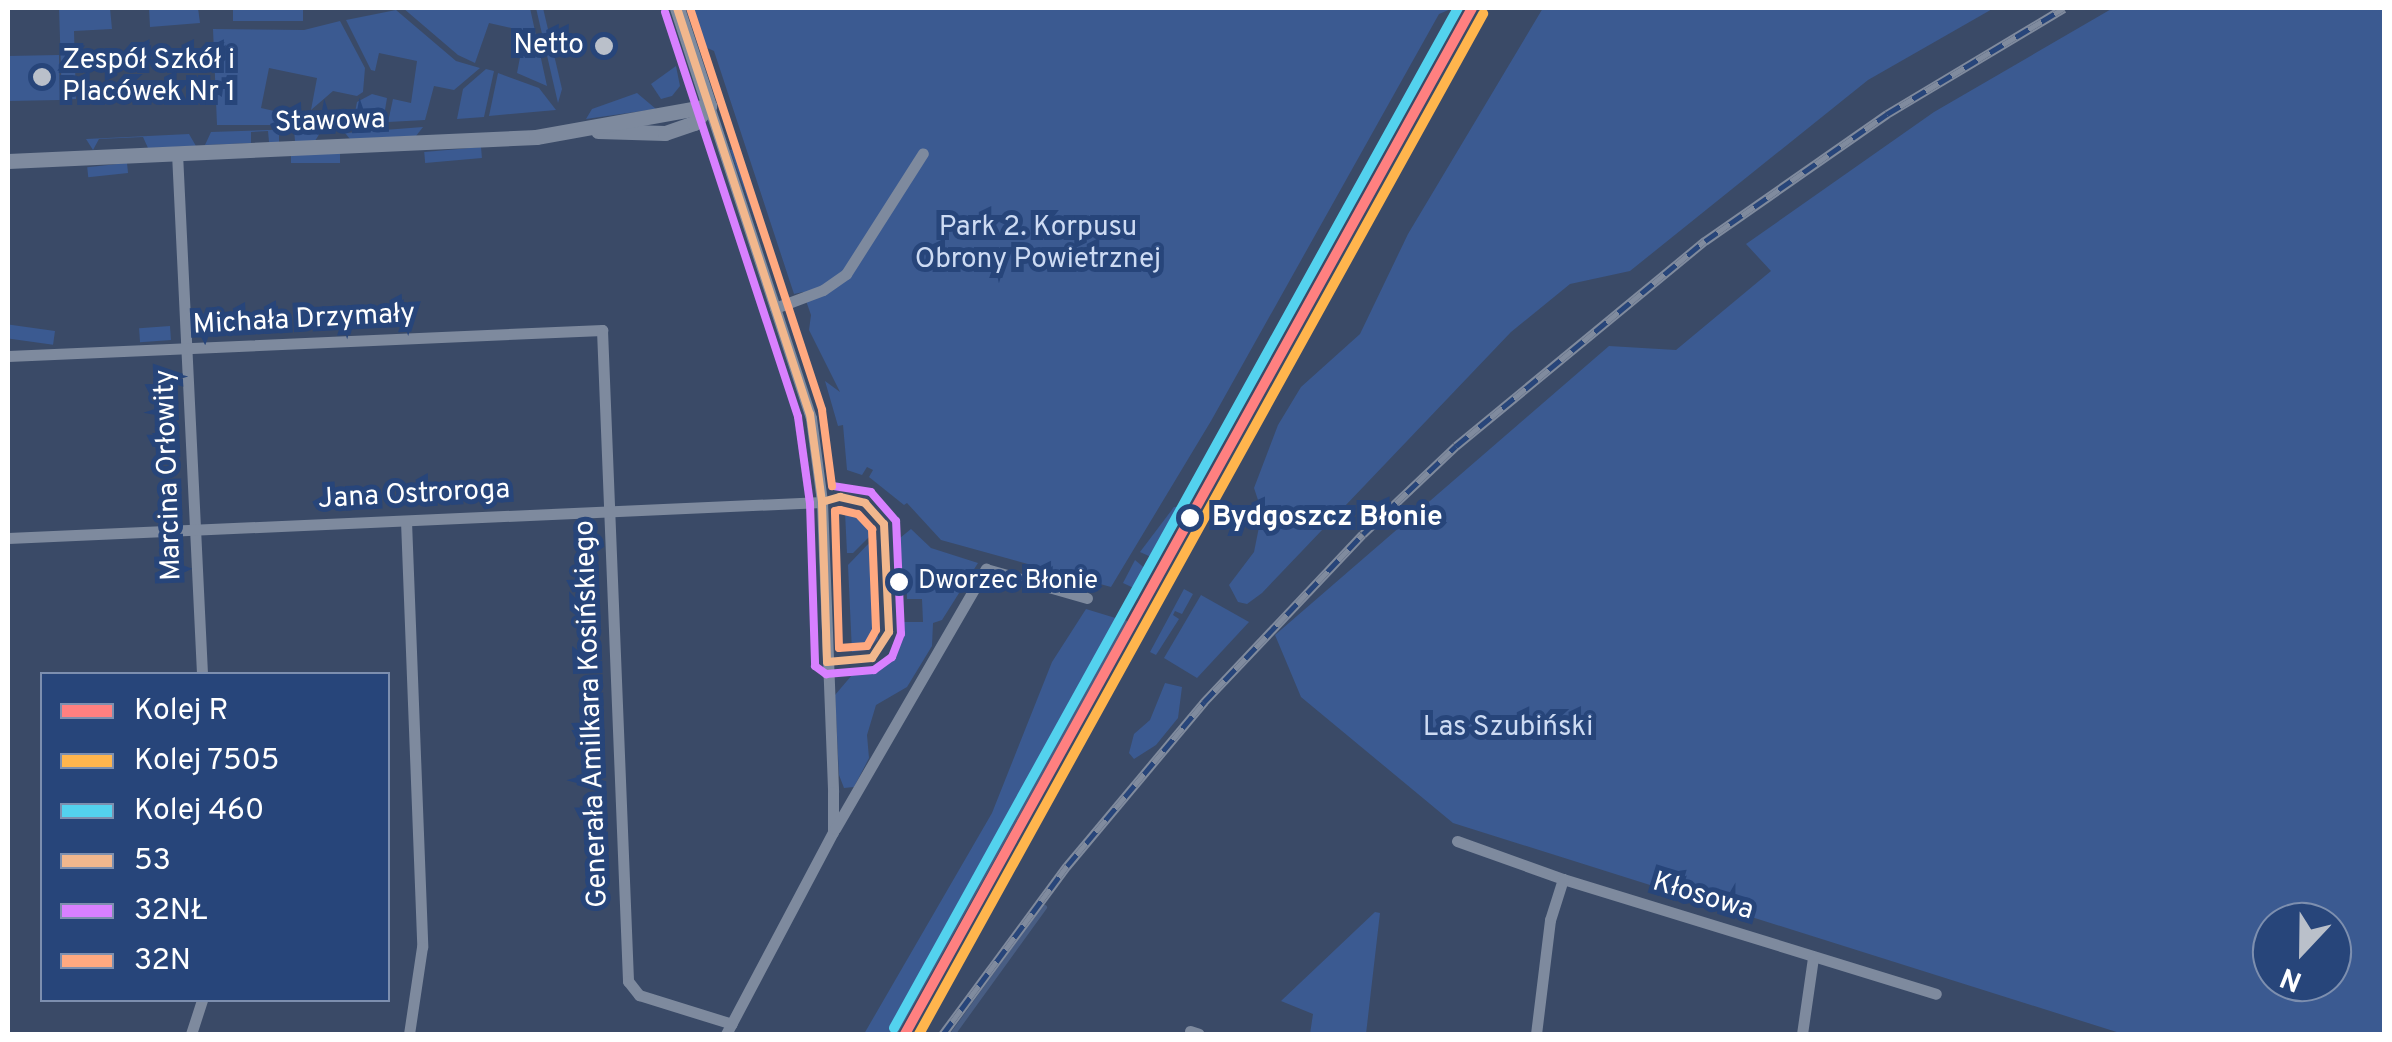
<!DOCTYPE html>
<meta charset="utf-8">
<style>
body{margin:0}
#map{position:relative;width:2392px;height:1042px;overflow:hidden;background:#3a4a67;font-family:Overpass,sans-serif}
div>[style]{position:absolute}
.green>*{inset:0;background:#3b5a91;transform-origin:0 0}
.stream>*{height:5px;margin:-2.5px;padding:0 2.5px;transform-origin:2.5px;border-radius:2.5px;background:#485d83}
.minor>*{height:11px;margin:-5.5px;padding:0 5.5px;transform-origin:5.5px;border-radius:5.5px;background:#7e8a9e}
.tertiary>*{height:15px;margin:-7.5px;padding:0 7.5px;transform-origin:7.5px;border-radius:7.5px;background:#7e8a9e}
.rail>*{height:9px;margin-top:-4.5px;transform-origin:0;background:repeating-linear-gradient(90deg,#27457a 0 15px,#808b9e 0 30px);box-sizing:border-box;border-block:2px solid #808b9e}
.bus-1>*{height:8px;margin:-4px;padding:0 4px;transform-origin:4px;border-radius:4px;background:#f1b78d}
.bus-2>*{height:8px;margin:-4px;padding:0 4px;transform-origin:4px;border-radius:4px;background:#d880ff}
.bus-3>*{height:8px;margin:-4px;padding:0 4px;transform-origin:4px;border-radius:4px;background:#ffa980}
.rail-1>*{height:10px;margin:-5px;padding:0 5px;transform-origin:5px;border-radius:5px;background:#ff8080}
.rail-2>*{height:10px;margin:-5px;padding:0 5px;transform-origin:5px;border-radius:5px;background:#ffb54d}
.rail-3>*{height:10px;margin:-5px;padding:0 5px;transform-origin:5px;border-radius:5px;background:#53d2ee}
.dots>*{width:28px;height:28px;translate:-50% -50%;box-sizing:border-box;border:5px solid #27457a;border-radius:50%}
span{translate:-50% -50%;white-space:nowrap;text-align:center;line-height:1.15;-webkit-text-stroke:10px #27457a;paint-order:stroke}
.bus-label{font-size:26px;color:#fff}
.left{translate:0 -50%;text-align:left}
.poi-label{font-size:28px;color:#fff}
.right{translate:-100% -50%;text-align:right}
.street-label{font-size:28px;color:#fff}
.park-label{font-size:28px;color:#cddbf3}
.stop-label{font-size:28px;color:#fff;font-weight:700}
.frame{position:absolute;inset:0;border:10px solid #fff;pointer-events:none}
.legend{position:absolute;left:40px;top:672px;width:350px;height:330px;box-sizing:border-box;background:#27457a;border:2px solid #7d8faf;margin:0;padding:12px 18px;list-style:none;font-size:30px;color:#fff}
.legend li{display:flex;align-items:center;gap:20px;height:50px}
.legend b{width:50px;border:2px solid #7d8faf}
.north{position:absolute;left:2252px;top:902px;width:100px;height:100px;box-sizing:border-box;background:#27457a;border:2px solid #7d8faf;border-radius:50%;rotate:202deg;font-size:28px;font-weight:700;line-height:40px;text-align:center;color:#fff}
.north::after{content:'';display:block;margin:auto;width:35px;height:45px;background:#bac0ca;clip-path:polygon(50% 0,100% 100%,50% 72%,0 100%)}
</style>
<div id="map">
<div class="green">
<i style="clip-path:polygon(59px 8px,110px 8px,112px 29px,74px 31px,76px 99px,62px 100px)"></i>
<i style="clip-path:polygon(149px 8px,198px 8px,200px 23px,150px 27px)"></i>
<i style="left:233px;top:8px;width:70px;height:13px"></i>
<i style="clip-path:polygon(403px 8px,530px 8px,547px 86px,517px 73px,525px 31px,489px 23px,475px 63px,458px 55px)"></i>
<i style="clip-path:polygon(536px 8px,543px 8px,562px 89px,558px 103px)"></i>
<i style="clip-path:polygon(691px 8px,1453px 8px,1439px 14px,1211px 421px,1111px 587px,941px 540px,907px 503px,904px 505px,869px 477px,873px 470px,867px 467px,862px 475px,847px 470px,843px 425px,838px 426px,825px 381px,840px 392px,809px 330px,811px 315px,803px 292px,794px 294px,714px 51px,703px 46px)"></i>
<i style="clip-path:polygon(1543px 8px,1994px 8px,1868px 80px,1630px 271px,1570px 284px,1511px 332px,1262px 593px,1247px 604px,1238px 602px,1229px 585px,1254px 552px,1262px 512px,1254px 488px,1278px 425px,1301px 387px,1360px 334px,1408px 234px)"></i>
<i style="clip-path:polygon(evenodd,2113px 8px,2384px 8px,2384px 1034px,2123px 1034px,1453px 823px,1301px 697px,1275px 635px,1609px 346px,1676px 350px,1771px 271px,1746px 244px,1934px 112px,2113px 8px,2272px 922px,2332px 922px,2332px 982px,2272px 982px,2272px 922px)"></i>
<i style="clip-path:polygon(396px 10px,456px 61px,480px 68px,454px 90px,434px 86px,425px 120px,388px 122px,393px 99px,411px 103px,417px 61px,379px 53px,375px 71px,371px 70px,346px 20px)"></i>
<i style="clip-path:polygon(340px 21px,365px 68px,363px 92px,357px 96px,333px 91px,311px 110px,317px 78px,269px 68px,261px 108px,283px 113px,280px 125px,217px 125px,213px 29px,304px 30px)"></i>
<i style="left:59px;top:55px;width:45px;height:51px;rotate:89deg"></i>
<i style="clip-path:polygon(676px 66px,680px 86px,672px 96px,661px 99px,651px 84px)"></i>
<i style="clip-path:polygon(486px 69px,494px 71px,484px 117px,457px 119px,463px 89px)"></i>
<i style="clip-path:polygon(498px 73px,539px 88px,556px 110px,489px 116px)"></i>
<i style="clip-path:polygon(637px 93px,656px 109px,586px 119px,592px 109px)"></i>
<i style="clip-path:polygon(372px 94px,387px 98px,383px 122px,353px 122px,357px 102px)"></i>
<i style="clip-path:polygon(423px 127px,416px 136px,350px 139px,345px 133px)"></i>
<i style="clip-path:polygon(323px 128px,315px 141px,295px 141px,294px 130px,279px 131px,279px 142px,269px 142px,268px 131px,251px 132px,251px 143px,205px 145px,211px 132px)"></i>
<i style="clip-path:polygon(189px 134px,196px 146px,148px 148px,143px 137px,99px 139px,93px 150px,86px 139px)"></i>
<i style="left:481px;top:147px;width:11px;height:57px;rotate:85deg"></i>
<i style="clip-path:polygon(737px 149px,741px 172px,782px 294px,730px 150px)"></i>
<i style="left:340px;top:153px;width:10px;height:49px;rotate:90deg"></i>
<i style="left:127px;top:163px;width:10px;height:40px;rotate:84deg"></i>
<i style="clip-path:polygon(789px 314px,823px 408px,821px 412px,788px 320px)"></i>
<i style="left:170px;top:326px;width:14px;height:31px;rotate:86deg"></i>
<i style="left:55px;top:331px;width:14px;height:47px;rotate:98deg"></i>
<i style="clip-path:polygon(1174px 507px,1178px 507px,1151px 557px,1140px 552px)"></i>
<i style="clip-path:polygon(845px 512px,861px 515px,871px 529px,871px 535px,853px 553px,847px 553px)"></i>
<i style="clip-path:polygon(911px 529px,931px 548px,978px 563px,942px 620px,933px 623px,932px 646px,907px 687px,876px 705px,867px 735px,869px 758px,854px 787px,844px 788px,839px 775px,835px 695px,852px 675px,879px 668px,894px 658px,902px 622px,923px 622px,922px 599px,907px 599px,906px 571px,902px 571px,900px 538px)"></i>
<i style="clip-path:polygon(872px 540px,877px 540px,878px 639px,867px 650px,852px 652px,848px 565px)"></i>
<i style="clip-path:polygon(1135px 560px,1148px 571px,1138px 590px,1123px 583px)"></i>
<i style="clip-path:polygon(1184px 589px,1193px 594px,1182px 614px,1175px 611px,1173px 615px,1179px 619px,1156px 655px,1150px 652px)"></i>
<i style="clip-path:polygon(1201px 595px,1249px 622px,1197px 678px,1164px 658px)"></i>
<i style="clip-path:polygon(1086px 609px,1122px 620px,889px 1034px,864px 1034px,992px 813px,1052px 662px)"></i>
<i style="clip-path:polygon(1165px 683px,1182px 687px,1178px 718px,1156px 745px,1134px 759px,1129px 753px,1134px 734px,1150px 720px)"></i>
<i style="clip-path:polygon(1375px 912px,1380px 913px,1366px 1034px,1310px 1034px,1313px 1014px,1281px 1001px)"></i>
</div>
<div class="stream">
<i style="left:894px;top:1034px;width:472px;rotate:-60.8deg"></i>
<i style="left:952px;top:1034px;width:157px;rotate:-54.1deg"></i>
</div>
<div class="minor">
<i style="left:709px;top:106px;width:328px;rotate:71.9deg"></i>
<i style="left:811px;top:418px;width:85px;rotate:82.5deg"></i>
<i style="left:822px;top:502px;width:290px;rotate:87.8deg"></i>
<i style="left:833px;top:792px;width:40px;rotate:90deg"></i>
<i style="left:833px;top:832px;width:229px;rotate:117.9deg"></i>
<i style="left:177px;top:153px;width:522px;rotate:87.25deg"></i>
<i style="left:775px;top:308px;width:51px;rotate:-20.6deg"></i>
<i style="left:823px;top:290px;width:28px;rotate:-35deg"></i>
<i style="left:846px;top:274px;width:143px;rotate:-57.5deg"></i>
<i style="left:8px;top:356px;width:595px;rotate:-2.51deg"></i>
<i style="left:602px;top:330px;width:652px;rotate:87.71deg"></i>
<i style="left:628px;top:981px;width:18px;rotate:52deg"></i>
<i style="left:639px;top:995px;width:97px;rotate:17.3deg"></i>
<i style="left:406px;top:521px;width:426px;rotate:87.8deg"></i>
<i style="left:422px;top:947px;width:88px;rotate:98.5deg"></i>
<i style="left:8px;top:538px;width:815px;rotate:-2.53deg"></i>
<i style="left:835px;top:829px;width:301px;rotate:-59.9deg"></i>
<i style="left:986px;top:569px;width:105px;rotate:16deg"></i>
<i style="left:1457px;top:841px;width:113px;rotate:19.7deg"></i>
<i style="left:1563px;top:879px;width:390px;rotate:17.1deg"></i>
<i style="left:1190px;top:1031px;width:9px;rotate:18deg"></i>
<i style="left:191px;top:1034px;width:36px;rotate:-72deg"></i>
<i style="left:1536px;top:1034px;width:115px;rotate:-83deg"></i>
<i style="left:1550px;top:920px;width:43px;rotate:-72.4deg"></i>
<i style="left:1802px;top:1034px;width:77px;rotate:-81.8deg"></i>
</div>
<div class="tertiary">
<i style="left:677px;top:8px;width:103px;rotate:71.9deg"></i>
<i style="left:598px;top:131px;width:67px;rotate:1.7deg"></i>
<i style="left:665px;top:133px;width:31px;rotate:-19deg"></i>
<i style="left:694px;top:123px;width:23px;rotate:-49deg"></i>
<i style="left:8px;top:161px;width:529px;rotate:-2.6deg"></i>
<i style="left:536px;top:137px;width:176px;rotate:-10.2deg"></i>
</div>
<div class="rail">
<i style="left:943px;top:1034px;width:209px;rotate:-53.6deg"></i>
<i style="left:1067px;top:866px;width:214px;rotate:-50.1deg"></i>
<i style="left:1204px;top:702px;width:231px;rotate:-46.6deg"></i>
<i style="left:1363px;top:534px;width:128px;rotate:-43.4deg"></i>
<i style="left:1456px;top:446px;width:323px;rotate:-39.5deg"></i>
<i style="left:1705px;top:241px;width:222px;rotate:-34.9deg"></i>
<i style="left:1887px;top:114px;width:206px;rotate:-30.9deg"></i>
</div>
<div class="bus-1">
<i style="left:677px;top:8px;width:427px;rotate:71.9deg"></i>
<i style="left:810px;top:414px;width:89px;rotate:82.2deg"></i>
<i style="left:840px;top:497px;width:26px;rotate:13deg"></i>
<i style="left:865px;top:503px;width:28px;rotate:48deg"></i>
<i style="left:884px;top:524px;width:108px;rotate:87.3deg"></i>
<i style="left:889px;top:632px;width:31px;rotate:123deg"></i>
<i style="left:872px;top:658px;width:45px;rotate:174.9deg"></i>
<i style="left:827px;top:662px;width:160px;rotate:-91.8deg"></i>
<i style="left:822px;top:502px;width:19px;rotate:-16deg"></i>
</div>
<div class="bus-2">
<i style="left:665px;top:12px;width:426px;rotate:71.8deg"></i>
<i style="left:798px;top:417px;width:87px;rotate:82.1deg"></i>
<i style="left:810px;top:503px;width:163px;rotate:88.2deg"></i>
<i style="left:815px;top:666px;width:14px;rotate:36deg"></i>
<i style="left:826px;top:674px;width:48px;rotate:-4.8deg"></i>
<i style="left:874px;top:670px;width:22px;rotate:-36deg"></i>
<i style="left:892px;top:657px;width:25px;rotate:-69deg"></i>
<i style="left:901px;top:634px;width:113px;rotate:-92.5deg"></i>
<i style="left:896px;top:521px;width:38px;rotate:-131deg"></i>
<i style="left:871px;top:492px;width:39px;rotate:-171deg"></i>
</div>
<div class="bus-3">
<i style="left:690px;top:8px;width:423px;rotate:71.8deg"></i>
<i style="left:822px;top:410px;width:77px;rotate:82.5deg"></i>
<i style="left:840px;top:510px;width:18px;rotate:13deg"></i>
<i style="left:858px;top:514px;width:21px;rotate:47deg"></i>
<i style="left:872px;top:529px;width:101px;rotate:87.7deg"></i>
<i style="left:876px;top:630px;width:18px;rotate:119deg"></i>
<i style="left:867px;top:646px;width:28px;rotate:176deg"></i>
<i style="left:839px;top:648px;width:137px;rotate:-91.7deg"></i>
<i style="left:835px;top:511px;width:5px;rotate:-11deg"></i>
</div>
<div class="rail-1">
<i style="left:905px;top:1034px;width:1172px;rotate:-61.07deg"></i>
</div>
<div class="rail-2">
<i style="left:919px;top:1034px;width:1166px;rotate:-61.06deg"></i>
</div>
<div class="rail-3">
<i style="left:894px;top:1028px;width:1166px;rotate:-61.06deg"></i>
</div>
<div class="dots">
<i style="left:604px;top:46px;background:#bac0ca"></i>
<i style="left:42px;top:77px;background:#bac0ca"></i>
<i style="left:1190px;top:518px;background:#fff"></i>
<i style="left:899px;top:582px;background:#fff"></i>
</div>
<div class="bus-label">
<span class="left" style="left:918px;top:582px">Dworzec Błonie</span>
</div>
<div class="poi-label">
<span class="right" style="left:584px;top:46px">Netto</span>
<span class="left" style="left:62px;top:77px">Zespół Szkół i<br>Placówek Nr 1</span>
</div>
<div class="street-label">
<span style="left:330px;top:122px;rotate:-2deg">Stawowa</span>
<span style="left:304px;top:320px;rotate:-3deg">Michała Drzymały</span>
<span style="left:169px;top:475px;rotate:-92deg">Marcina Orłowity</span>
<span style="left:414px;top:495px;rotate:-3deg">Jana Ostroroga</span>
<span style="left:592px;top:714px;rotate:-92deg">Generała Amilkara Kosińskiego</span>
<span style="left:1703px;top:897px;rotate:17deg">Kłosowa</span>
</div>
<div class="park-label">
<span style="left:1038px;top:244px">Park 2. Korpusu<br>Obrony Powietrznej</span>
<span style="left:1508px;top:728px">Las Szubiński</span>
</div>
<div class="stop-label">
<span class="left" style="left:1212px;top:518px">Bydgoszcz Błonie</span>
</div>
<div class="frame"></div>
<ul class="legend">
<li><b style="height:12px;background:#ff8080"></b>Kolej R</li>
<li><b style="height:12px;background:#ffb54d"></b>Kolej 7505</li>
<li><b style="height:12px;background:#53d2ee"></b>Kolej 460</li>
<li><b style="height:12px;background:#f1b78d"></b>53</li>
<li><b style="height:12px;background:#d880ff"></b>32NŁ</li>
<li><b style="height:12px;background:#ffa980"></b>32N</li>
</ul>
<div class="north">N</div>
</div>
